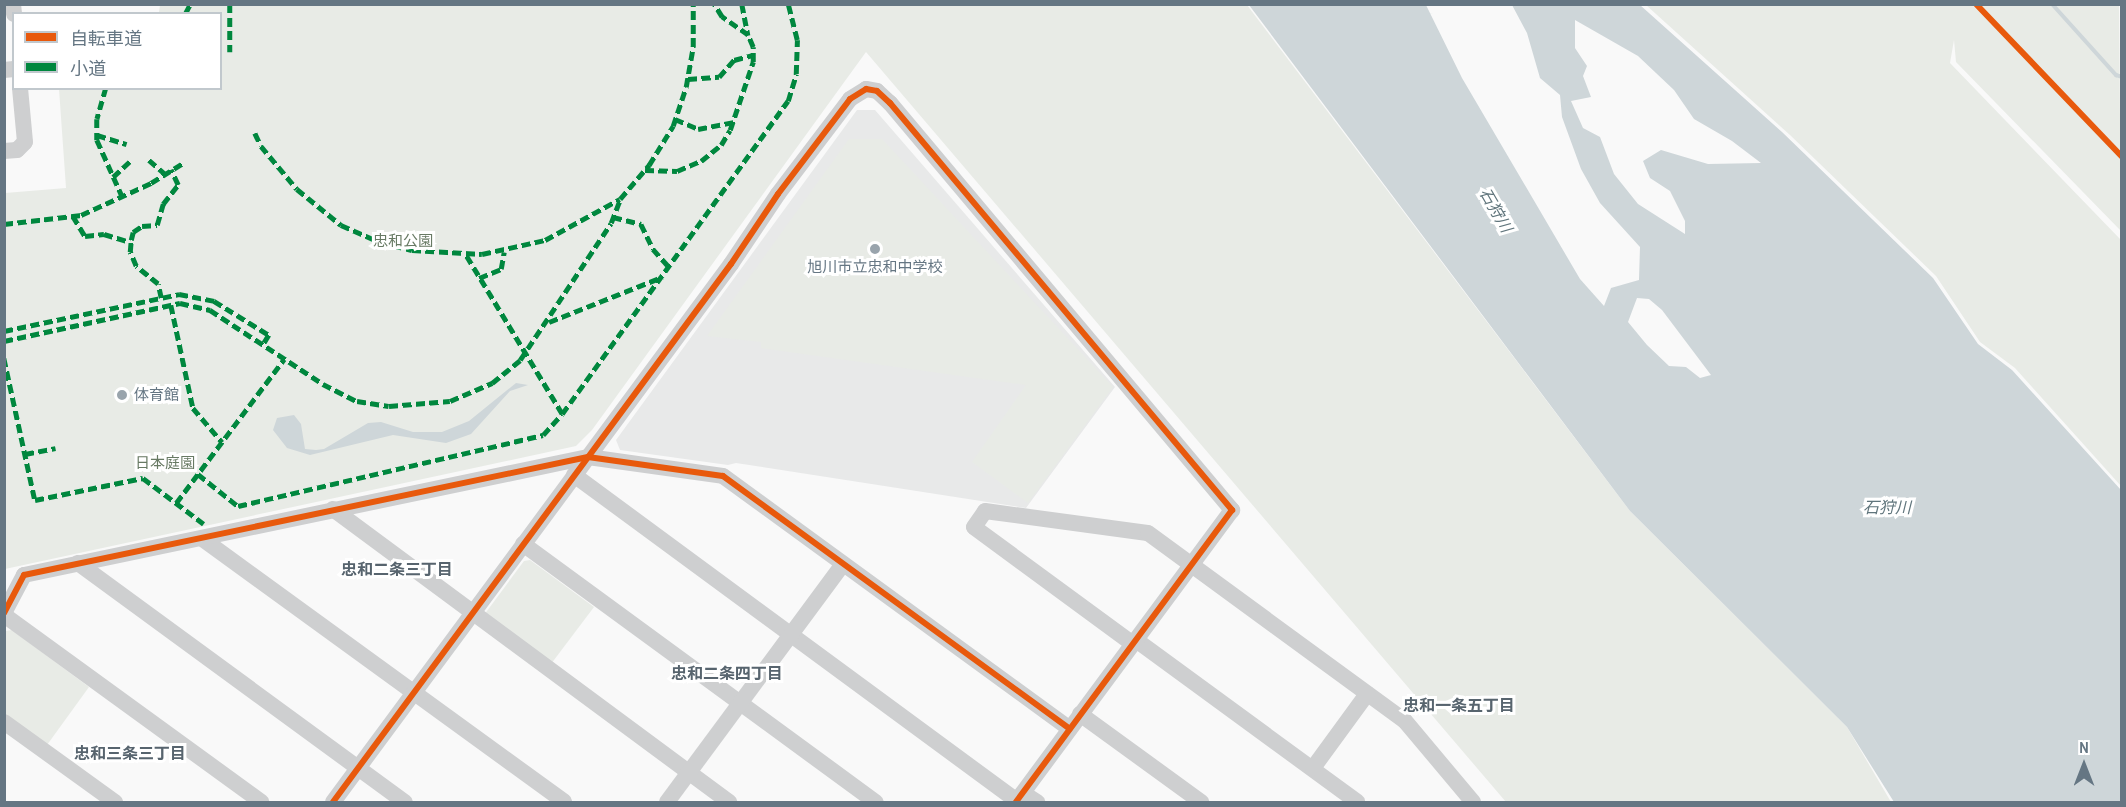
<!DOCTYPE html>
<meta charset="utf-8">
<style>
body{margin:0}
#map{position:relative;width:2126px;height:807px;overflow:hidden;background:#f9f9f9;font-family:"Archivo Narrow","Noto Sans JP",sans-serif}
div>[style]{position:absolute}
.built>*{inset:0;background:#e8e9e9}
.green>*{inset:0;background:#e8ebe6}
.water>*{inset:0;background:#ced6d9}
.stream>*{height:4px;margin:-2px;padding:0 2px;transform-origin:2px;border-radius:2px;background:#ced6d9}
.minor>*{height:16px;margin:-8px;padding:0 8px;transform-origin:8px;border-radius:8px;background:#cecfd0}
.quiet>*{height:4.5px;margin-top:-2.25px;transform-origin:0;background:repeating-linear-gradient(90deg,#00873e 0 9px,transparent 0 13.5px)}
.cycleway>*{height:6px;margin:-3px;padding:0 3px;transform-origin:3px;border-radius:3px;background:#e8590c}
.dots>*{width:16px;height:16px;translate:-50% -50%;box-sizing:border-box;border:3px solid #fff;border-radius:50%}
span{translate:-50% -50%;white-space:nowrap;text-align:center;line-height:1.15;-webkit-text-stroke:6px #fff;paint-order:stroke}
.park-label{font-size:15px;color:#687a64}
.poi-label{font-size:15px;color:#657683}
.left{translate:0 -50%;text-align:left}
.water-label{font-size:16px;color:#60757c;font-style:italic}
.neighbourhood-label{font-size:16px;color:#57646e;font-weight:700}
.frame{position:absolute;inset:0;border:6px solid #657683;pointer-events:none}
.legend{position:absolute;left:12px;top:12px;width:210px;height:78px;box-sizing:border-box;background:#fff;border:2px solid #c1c8cd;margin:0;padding:8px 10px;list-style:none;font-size:18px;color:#657683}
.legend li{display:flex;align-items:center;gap:12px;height:30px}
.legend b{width:30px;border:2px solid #c1c8cd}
.north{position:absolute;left:2054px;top:735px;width:60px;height:60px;-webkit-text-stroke:4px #fff;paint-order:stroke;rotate:0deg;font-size:16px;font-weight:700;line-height:24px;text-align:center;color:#657683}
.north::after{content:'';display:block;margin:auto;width:21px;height:27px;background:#657683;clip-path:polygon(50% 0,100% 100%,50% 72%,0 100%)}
</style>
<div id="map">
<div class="built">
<i style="clip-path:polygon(857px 110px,875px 110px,1115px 387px,1026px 508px,736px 463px,728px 465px,620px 450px,616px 440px)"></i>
</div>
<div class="green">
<i style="clip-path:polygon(160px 5px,1247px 5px,1630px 511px,1847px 727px,1891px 802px,1506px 802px,866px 52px,592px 430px,576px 446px,5px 569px,5px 193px,66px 188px,59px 89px,220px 88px,220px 14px,148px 13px,159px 12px)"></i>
<i style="clip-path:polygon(1646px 5px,2119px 5px,2121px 231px,1956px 62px,1954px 40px,1950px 63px,2121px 240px,2121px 486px,2015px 368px,1980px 342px,1936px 276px,1790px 135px)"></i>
<i style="clip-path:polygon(849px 139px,882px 139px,1113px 387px,1028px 503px,972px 462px,1026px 385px,761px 348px,761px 342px,707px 336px)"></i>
<i style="clip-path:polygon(530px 560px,594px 607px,551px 664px,484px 615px,524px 561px)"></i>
<i style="clip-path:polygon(12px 630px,89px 687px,47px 745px,5px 714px,5px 631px)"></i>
</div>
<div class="water">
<i style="clip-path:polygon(evenodd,1249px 5px,1426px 5px,1462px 78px,1580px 279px,1604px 306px,1611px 288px,1639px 280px,1640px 247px,1600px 203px,1581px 169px,1562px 117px,1560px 95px,1540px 78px,1527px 33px,1512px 5px,1640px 5px,1782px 132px,1933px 278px,1978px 344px,2012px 370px,2121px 490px,2121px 802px,1894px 802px,1847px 727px,1630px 511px,1249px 5px,1575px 20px,1638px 56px,1674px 90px,1694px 119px,1732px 141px,1761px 163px,1708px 164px,1661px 150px,1643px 161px,1650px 178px,1670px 191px,1685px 221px,1685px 234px,1638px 204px,1614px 174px,1600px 137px,1583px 128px,1571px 101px,1591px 97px,1583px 76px,1587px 66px,1575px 48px,1575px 20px,1249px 5px,1637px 298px,1649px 299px,1662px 310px,1711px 375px,1700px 378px,1686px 367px,1669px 366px,1647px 345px,1628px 322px,1637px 298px)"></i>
<i style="clip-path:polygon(516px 383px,528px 385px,510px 391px,471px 434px,446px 443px,393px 435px,310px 455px,287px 448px,273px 430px,277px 418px,294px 415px,301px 424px,305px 449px,316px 450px,324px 449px,368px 423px,381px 422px,413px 432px,442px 432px,469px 421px)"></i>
</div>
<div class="stream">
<i style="left:2052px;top:4px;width:96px;rotate:48deg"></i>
<i style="left:2116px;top:75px;width:6px;rotate:18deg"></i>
</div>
<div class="minor">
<i style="left:13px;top:4px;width:10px;rotate:84deg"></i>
<i style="left:4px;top:70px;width:10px;rotate:-6deg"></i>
<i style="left:4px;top:151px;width:13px;rotate:-4deg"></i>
<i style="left:17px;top:150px;width:11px;rotate:-45deg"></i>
<i style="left:25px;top:142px;width:54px;rotate:-95.3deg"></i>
<i style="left:574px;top:475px;width:550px;rotate:36.35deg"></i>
<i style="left:333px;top:509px;width:493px;rotate:36.5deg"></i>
<i style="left:204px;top:540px;width:445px;rotate:36deg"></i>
<i style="left:523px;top:544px;width:437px;rotate:36.2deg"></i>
<i style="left:78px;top:563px;width:405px;rotate:36.2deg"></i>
<i style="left:4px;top:613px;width:43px;rotate:-62.2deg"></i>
<i style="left:24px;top:575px;width:576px;rotate:-11.82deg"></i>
<i style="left:588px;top:457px;width:136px;rotate:8deg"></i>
<i style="left:723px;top:476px;width:429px;rotate:36.1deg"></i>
<i style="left:4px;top:615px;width:318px;rotate:36deg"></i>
<i style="left:1136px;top:640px;width:274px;rotate:36.2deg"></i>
<i style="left:1133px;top:644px;width:197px;rotate:-143.7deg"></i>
<i style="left:974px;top:527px;width:19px;rotate:-55deg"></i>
<i style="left:985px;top:511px;width:164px;rotate:7.7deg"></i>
<i style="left:1148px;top:533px;width:318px;rotate:36.2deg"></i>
<i style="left:1405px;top:721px;width:106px;rotate:50deg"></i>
<i style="left:1080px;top:714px;width:150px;rotate:36deg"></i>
<i style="left:4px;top:722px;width:137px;rotate:35.8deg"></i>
<i style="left:1313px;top:768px;width:92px;rotate:-53.9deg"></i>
<i style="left:1023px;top:793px;width:17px;rotate:33deg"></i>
<i style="left:333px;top:802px;width:669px;rotate:-53.51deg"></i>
<i style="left:731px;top:264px;width:84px;rotate:-56.1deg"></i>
<i style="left:778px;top:194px;width:119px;rotate:-52.8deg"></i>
<i style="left:850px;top:99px;width:19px;rotate:-32deg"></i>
<i style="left:866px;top:89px;width:11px;rotate:10deg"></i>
<i style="left:877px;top:91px;width:18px;rotate:43deg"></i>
<i style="left:890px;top:103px;width:532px;rotate:49.96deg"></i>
<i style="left:1232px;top:510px;width:363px;rotate:126.5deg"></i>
<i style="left:667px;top:802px;width:296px;rotate:-53.5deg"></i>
</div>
<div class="quiet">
<i style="left:230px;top:4px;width:48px;rotate:90deg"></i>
<i style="left:742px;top:4px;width:32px;rotate:79deg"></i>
<i style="left:185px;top:14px;width:11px;rotate:-63deg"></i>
<i style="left:688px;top:79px;width:31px;rotate:-4deg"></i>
<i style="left:719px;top:77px;width:23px;rotate:-49deg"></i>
<i style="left:734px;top:60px;width:20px;rotate:-15deg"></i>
<i style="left:106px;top:88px;width:32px;rotate:106deg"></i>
<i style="left:97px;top:119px;width:21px;rotate:90deg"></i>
<i style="left:97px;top:140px;width:61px;rotate:65.9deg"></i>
<i style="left:675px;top:119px;width:25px;rotate:23deg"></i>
<i style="left:698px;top:129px;width:36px;rotate:-11deg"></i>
<i style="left:255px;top:133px;width:14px;rotate:65deg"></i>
<i style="left:261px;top:146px;width:56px;rotate:50.1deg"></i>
<i style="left:297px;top:189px;width:57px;rotate:39.3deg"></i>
<i style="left:341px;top:225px;width:43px;rotate:23.6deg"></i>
<i style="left:380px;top:242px;width:33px;rotate:14deg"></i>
<i style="left:412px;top:250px;width:70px;rotate:3.3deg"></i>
<i style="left:482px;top:254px;width:65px;rotate:-12.5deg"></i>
<i style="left:545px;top:240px;width:85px;rotate:-28.7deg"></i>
<i style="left:620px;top:199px;width:45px;rotate:-49.5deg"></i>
<i style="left:649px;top:165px;width:46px;rotate:-58.4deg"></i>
<i style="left:673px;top:126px;width:41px;rotate:-71.6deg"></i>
<i style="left:686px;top:87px;width:41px;rotate:-80.1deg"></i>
<i style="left:693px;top:47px;width:43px;rotate:-90deg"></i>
<i style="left:97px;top:135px;width:31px;rotate:17deg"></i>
<i style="left:149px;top:160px;width:21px;rotate:41deg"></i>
<i style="left:645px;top:170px;width:32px;rotate:2deg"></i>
<i style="left:677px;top:171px;width:26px;rotate:-23deg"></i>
<i style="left:701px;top:161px;width:26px;rotate:-39deg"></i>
<i style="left:721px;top:145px;width:17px;rotate:-59deg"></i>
<i style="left:730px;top:130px;width:72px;rotate:-71.3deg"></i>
<i style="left:753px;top:62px;width:15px;rotate:-90deg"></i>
<i style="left:753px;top:47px;width:13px;rotate:-113deg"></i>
<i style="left:748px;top:35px;width:32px;rotate:-145deg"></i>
<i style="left:722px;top:17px;width:15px;rotate:-122deg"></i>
<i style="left:113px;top:177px;width:23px;rotate:-43deg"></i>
<i style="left:73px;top:216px;width:23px;rotate:59deg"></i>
<i style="left:85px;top:236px;width:19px;rotate:-6deg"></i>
<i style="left:104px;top:234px;width:27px;rotate:17deg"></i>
<i style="left:613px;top:217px;width:29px;rotate:14deg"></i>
<i style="left:641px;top:224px;width:28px;rotate:64deg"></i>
<i style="left:653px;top:249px;width:24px;rotate:48deg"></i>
<i style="left:4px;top:224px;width:78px;rotate:-6.7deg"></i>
<i style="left:81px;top:215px;width:77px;rotate:-24.6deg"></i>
<i style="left:151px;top:183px;width:38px;rotate:-32deg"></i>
<i style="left:479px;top:278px;width:24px;rotate:-22deg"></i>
<i style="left:501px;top:269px;width:17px;rotate:-80deg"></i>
<i style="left:161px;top:298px;width:14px;rotate:-102deg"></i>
<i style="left:158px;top:284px;width:28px;rotate:-141deg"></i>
<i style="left:136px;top:266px;width:15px;rotate:-113deg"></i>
<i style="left:130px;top:252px;width:12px;rotate:-85deg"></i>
<i style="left:131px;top:240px;width:8px;rotate:-76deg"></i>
<i style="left:133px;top:232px;width:11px;rotate:-34deg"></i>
<i style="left:142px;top:226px;width:15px;rotate:-4deg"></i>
<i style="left:157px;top:225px;width:22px;rotate:-74deg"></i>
<i style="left:163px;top:204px;width:24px;rotate:-52deg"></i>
<i style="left:178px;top:185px;width:17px;rotate:-115deg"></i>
<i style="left:171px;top:305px;width:105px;rotate:77.9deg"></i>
<i style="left:193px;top:408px;width:45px;rotate:49.5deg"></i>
<i style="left:549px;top:322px;width:122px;rotate:-21.7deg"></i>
<i style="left:4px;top:331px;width:179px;rotate:-11.9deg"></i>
<i style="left:179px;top:294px;width:36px;rotate:11deg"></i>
<i style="left:214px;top:301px;width:65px;rotate:31.7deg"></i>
<i style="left:269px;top:335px;width:12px;rotate:121deg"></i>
<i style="left:4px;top:341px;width:180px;rotate:-12.2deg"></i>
<i style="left:180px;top:303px;width:31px;rotate:13deg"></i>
<i style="left:210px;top:310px;width:135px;rotate:33.2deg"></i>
<i style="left:323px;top:384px;width:38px;rotate:27deg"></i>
<i style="left:357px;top:401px;width:32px;rotate:9deg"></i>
<i style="left:389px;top:406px;width:61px;rotate:-4.7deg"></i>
<i style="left:450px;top:401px;width:46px;rotate:-23.2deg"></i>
<i style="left:492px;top:383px;width:36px;rotate:-39deg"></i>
<i style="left:520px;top:360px;width:164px;rotate:-56.4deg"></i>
<i style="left:611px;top:223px;width:26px;rotate:-69deg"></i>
<i style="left:4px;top:358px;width:145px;rotate:77.7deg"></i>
<i style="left:35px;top:500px;width:110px;rotate:-11.5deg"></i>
<i style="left:143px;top:478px;width:76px;rotate:37deg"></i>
<i style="left:562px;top:414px;width:386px;rotate:-54.2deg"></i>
<i style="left:788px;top:101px;width:28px;rotate:-73deg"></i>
<i style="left:796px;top:74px;width:34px;rotate:-88deg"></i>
<i style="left:797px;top:40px;width:37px;rotate:-104deg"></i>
<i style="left:25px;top:454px;width:31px;rotate:-11deg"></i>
<i style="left:198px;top:474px;width:51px;rotate:38.7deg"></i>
<i style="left:238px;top:506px;width:313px;rotate:-13.1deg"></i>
<i style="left:543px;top:435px;width:28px;rotate:-48deg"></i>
<i style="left:562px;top:414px;width:187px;rotate:-121.2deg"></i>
<i style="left:176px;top:503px;width:180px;rotate:-53.1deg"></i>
</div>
<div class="cycleway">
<i style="left:1976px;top:4px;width:211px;rotate:46.3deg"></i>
<i style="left:4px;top:613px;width:43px;rotate:-62.2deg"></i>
<i style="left:24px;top:575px;width:576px;rotate:-11.82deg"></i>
<i style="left:588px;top:457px;width:136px;rotate:8deg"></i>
<i style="left:723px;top:476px;width:429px;rotate:36.1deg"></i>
<i style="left:333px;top:802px;width:669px;rotate:-53.51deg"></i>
<i style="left:731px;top:264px;width:84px;rotate:-56.1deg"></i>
<i style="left:778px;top:194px;width:119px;rotate:-52.8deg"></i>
<i style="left:850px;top:99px;width:19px;rotate:-32deg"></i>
<i style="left:866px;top:89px;width:11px;rotate:10deg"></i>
<i style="left:877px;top:91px;width:18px;rotate:43deg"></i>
<i style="left:890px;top:103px;width:532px;rotate:49.96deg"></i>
<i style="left:1232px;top:510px;width:363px;rotate:126.5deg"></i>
</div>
<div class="dots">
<i style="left:875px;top:249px;background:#99a4ac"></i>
<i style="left:122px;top:395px;background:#99a4ac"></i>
</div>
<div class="park-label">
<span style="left:403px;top:241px">忠和公園</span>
<span style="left:165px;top:463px">日本庭園</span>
</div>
<div class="poi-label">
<span style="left:875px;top:267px">旭川市立忠和中学校</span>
<span class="left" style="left:134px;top:395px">体育館</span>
</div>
<div class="water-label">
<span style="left:1496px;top:210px;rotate:60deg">石狩川</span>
<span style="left:1887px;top:507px">石狩川</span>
</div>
<div class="neighbourhood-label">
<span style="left:397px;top:569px">忠和二条三丁目</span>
<span style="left:727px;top:673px">忠和二条四丁目</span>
<span style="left:1459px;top:705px">忠和一条五丁目</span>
<span style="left:130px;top:753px">忠和三条三丁目</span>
</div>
<div class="frame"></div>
<ul class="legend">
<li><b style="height:8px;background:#e8590c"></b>自転車道</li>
<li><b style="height:8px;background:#00873e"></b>小道</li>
</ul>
<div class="north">N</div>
</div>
